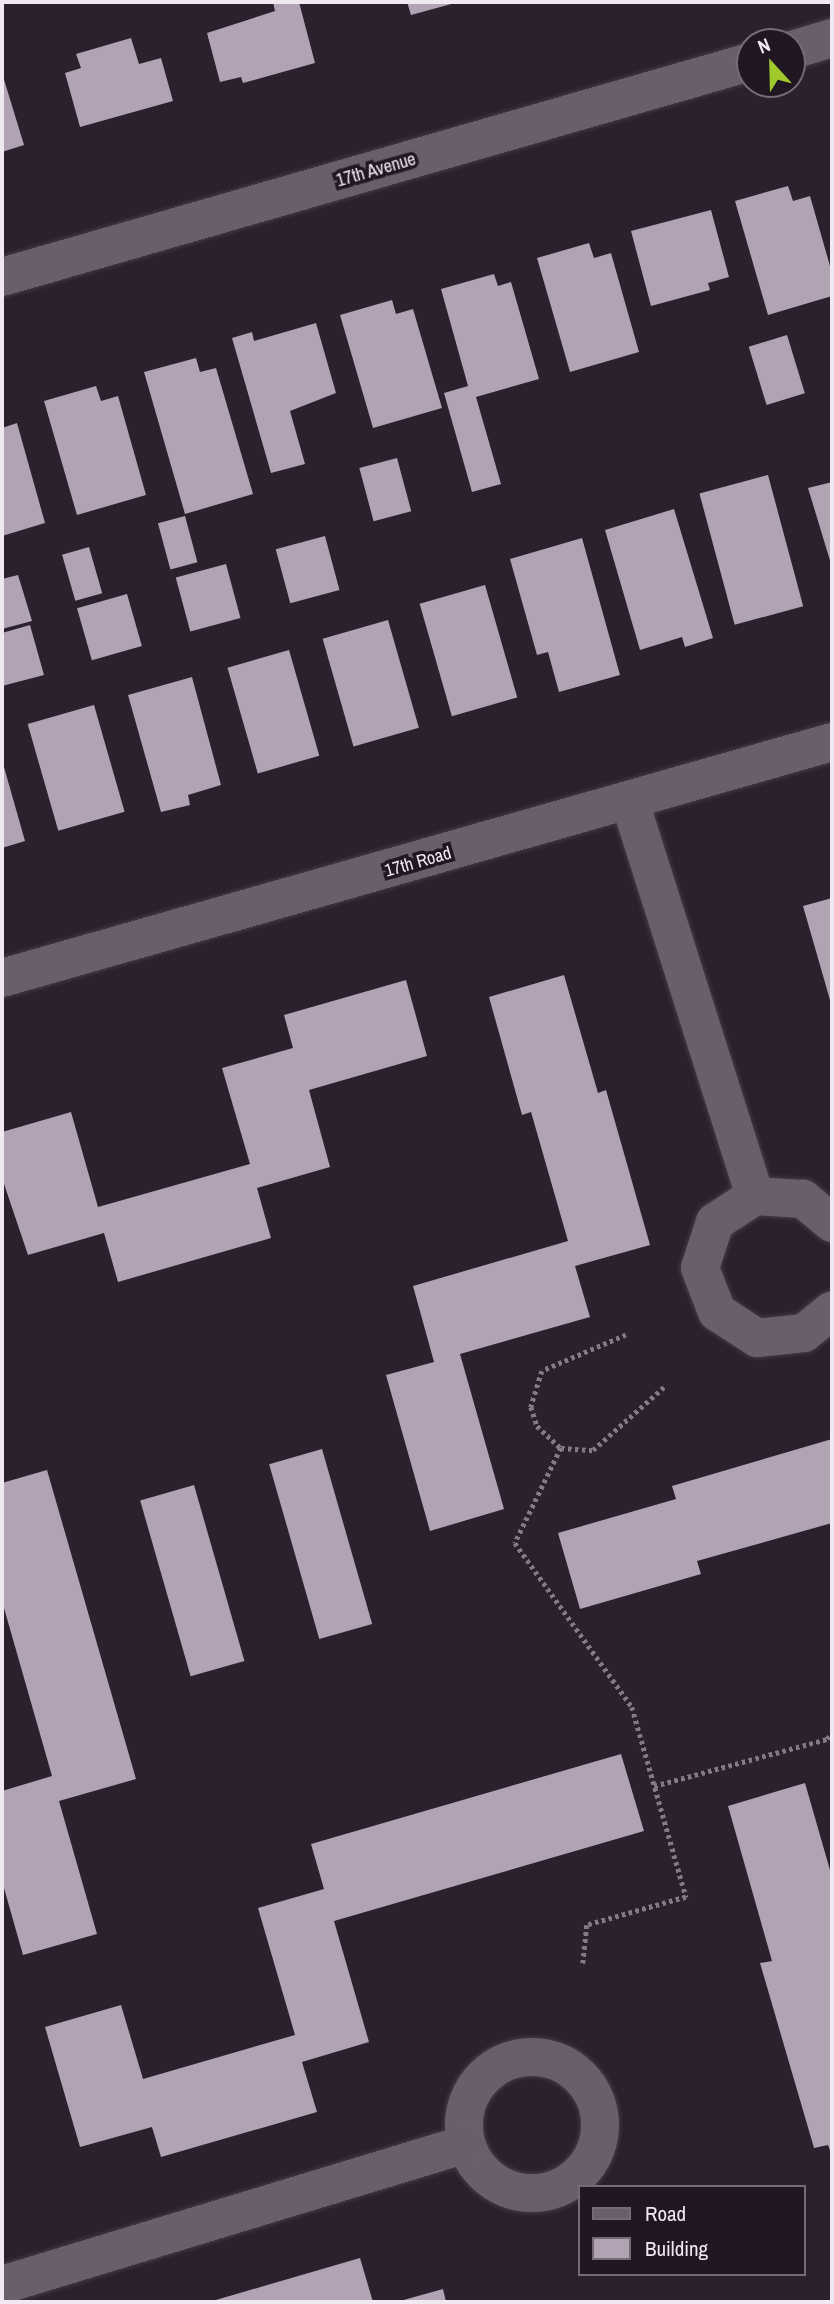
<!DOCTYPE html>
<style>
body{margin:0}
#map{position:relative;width:834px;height:2304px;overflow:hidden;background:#2b202d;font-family:"Archivo Narrow",sans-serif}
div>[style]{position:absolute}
.building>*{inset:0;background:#b1a3b4;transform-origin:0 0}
.path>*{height:4.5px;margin-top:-2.25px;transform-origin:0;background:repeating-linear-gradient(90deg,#837a85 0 3.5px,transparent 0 7px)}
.roads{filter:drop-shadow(0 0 2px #443b45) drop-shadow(0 0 2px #443b45)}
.minor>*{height:38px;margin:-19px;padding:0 19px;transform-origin:19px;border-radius:19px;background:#6a5e6d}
.minor>.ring{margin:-19px;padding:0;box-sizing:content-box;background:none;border:38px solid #6a5e6d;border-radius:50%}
span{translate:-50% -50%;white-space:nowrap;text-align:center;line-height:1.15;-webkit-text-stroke:7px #211723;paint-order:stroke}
.street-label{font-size:18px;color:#f0e9f1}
.frame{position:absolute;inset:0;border:4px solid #f0e9f1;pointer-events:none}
.legend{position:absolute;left:578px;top:2185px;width:228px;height:91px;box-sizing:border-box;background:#211723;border:2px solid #746b75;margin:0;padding:9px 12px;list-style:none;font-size:21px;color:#f0e9f1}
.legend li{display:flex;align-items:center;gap:14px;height:35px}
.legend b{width:35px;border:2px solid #746b75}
.north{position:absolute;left:736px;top:28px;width:70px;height:70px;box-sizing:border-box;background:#211723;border:2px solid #746b75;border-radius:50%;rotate:338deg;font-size:19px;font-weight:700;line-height:28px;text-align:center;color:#f0e9f1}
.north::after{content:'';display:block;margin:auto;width:24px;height:32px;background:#a0c92c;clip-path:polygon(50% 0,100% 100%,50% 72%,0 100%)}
</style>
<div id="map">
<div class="building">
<i style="clip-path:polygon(273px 2px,299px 2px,315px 63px,243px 83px,241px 77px,220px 82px,207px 33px,275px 11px)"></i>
<i style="clip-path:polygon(407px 2px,455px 2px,455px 3px,411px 15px)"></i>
<i style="clip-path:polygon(131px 38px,139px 64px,161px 58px,173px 101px,80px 127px,65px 73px,81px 68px,76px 54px)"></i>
<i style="clip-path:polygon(2px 73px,24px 145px,2px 152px)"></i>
<i style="clip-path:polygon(788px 186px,793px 201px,810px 196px,832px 273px,832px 296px,768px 315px,735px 201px)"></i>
<i style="clip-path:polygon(711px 210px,729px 277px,708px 283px,710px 290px,651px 306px,631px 231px)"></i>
<i style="clip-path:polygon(589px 243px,594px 258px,611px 253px,639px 352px,570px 372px,537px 258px)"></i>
<i style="clip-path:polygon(494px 274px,498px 286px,511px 282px,539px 379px,476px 397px,501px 484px,472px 492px,444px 393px,468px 386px,441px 289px)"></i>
<i style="clip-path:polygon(392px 300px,396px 314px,413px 309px,442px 408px,373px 428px,340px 315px)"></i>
<i style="clip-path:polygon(316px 323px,336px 393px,290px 411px,305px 464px,271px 473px,232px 338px,252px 332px,254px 341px)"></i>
<i style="left:787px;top:335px;width:61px;height:40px;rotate:73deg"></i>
<i style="clip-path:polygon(196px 358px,200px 372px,216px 368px,253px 494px,185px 514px,144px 372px)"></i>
<i style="clip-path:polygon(96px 386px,101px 401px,118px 396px,146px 495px,77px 515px,44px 401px)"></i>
<i style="clip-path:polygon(17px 423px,45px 523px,2px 536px,2px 428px)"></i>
<i style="left:397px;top:458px;width:55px;height:39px;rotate:75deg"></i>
<i style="left:768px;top:475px;width:136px;height:71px;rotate:75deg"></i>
<i style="clip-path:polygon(832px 482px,832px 567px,808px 488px)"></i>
<i style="clip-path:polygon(674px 509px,713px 638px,685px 647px,682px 637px,640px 650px,605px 530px)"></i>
<i style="left:185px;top:516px;width:48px;height:28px;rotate:75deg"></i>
<i style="left:325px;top:536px;width:56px;height:51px;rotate:75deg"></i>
<i style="clip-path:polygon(582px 538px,620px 675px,559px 692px,548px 652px,537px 655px,510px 559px)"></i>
<i style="left:89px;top:547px;width:48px;height:28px;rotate:74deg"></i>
<i style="left:226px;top:564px;width:56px;height:52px;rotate:75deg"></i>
<i style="clip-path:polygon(18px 575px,32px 621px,2px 629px,2px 579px)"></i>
<i style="left:485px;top:585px;width:117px;height:68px;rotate:74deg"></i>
<i style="left:127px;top:594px;width:54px;height:52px;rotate:74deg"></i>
<i style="left:388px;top:620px;width:112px;height:68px;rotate:74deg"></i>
<i style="clip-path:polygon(30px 625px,44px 675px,2px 686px,2px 633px)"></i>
<i style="left:289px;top:650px;width:110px;height:64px;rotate:74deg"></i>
<i style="clip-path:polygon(192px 677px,221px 785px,188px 795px,190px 805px,161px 812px,128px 695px)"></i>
<i style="left:94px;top:705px;width:111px;height:69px;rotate:74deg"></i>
<i style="clip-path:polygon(2px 760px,25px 841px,2px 848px)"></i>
<i style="clip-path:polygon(832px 898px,832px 1007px,803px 906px)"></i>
<i style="clip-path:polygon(564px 975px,598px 1093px,606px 1090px,650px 1245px,575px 1266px,590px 1317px,460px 1354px,504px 1509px,430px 1531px,386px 1375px,434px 1362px,413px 1286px,568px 1241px,531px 1112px,522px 1115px,489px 997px)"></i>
<i style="clip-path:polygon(406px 980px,427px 1056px,309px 1090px,330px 1167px,257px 1188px,271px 1238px,118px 1282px,104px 1233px,28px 1255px,2px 1178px,2px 1132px,71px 1112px,98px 1207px,250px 1164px,222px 1068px,293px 1048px,284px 1015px)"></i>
<i style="clip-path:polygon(832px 1439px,832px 1523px,697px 1561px,701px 1574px,580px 1609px,558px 1533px,676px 1499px,672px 1486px)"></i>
<i style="left:322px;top:1449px;width:182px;height:55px;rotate:74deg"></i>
<i style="clip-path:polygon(47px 1470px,136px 1779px,59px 1801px,97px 1934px,23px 1955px,2px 1881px,2px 1791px,52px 1776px,2px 1601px,2px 1483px)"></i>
<i style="left:194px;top:1485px;width:183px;height:56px;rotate:74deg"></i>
<i style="clip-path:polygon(621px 1754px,644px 1831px,334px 1921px,369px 2042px,302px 2062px,317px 2112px,161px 2157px,152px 2127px,80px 2147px,45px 2027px,121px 2005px,143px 2079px,295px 2035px,258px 1908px,324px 1889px,311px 1844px)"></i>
<i style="clip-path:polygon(805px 1783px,832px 1877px,832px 2156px,828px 2145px,814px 2148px,760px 1963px,772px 1961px,728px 1806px)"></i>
<i style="clip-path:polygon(360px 2258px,373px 2302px,209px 2302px)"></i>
<i style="clip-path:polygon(443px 2289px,446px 2302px,400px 2302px,400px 2301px)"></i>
</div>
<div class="path">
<i style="left:626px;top:1335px;width:91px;rotate:156.8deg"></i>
<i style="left:542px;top:1371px;width:38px;rotate:107deg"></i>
<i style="left:531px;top:1407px;width:20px;rotate:72deg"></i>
<i style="left:537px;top:1426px;width:33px;rotate:43deg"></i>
<i style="left:561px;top:1448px;width:32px;rotate:4deg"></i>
<i style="left:593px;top:1450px;width:95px;rotate:-41.6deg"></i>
<i style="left:561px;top:1448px;width:106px;rotate:115.8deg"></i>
<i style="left:515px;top:1543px;width:201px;rotate:54.5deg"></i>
<i style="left:632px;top:1707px;width:198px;rotate:74.1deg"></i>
<i style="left:686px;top:1897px;width:103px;rotate:164.2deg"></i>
<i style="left:587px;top:1925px;width:39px;rotate:96deg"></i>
<i style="left:654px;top:1786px;width:179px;rotate:-15.2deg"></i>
<i style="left:827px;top:1739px;width:9px;rotate:-54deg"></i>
</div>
<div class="roads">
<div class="minor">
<i style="left:792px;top:50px;width:42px;rotate:-16.7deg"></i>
<i style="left:2px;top:277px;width:778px;rotate:-16.04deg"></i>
<i style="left:630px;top:802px;width:413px;rotate:72.4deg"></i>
<i style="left:2px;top:978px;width:863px;rotate:-15.87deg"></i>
<i style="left:832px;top:1223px;width:38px;rotate:-140deg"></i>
<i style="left:803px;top:1199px;width:48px;rotate:-176.4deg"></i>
<i style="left:755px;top:1196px;width:48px;rotate:147deg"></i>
<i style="left:715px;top:1222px;width:48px;rotate:108.1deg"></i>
<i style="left:700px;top:1268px;width:47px;rotate:68.9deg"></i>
<i style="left:717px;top:1312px;width:48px;rotate:33deg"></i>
<i style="left:757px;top:1338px;width:47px;rotate:-6.1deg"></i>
<i style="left:804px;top:1333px;width:36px;rotate:-39deg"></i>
<i class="ring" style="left:464px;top:2057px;width:98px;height:98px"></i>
<i style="left:2px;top:2285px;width:485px;rotate:-16.9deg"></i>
</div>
</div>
<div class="street-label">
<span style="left:376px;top:170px;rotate:-16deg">17th Avenue</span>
<span style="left:418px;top:862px;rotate:-16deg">17th Road</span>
</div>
<div class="frame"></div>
<ul class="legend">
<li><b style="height:9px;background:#6a5e6d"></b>Road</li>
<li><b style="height:19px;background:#b1a3b4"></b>Building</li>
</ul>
<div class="north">N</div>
</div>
